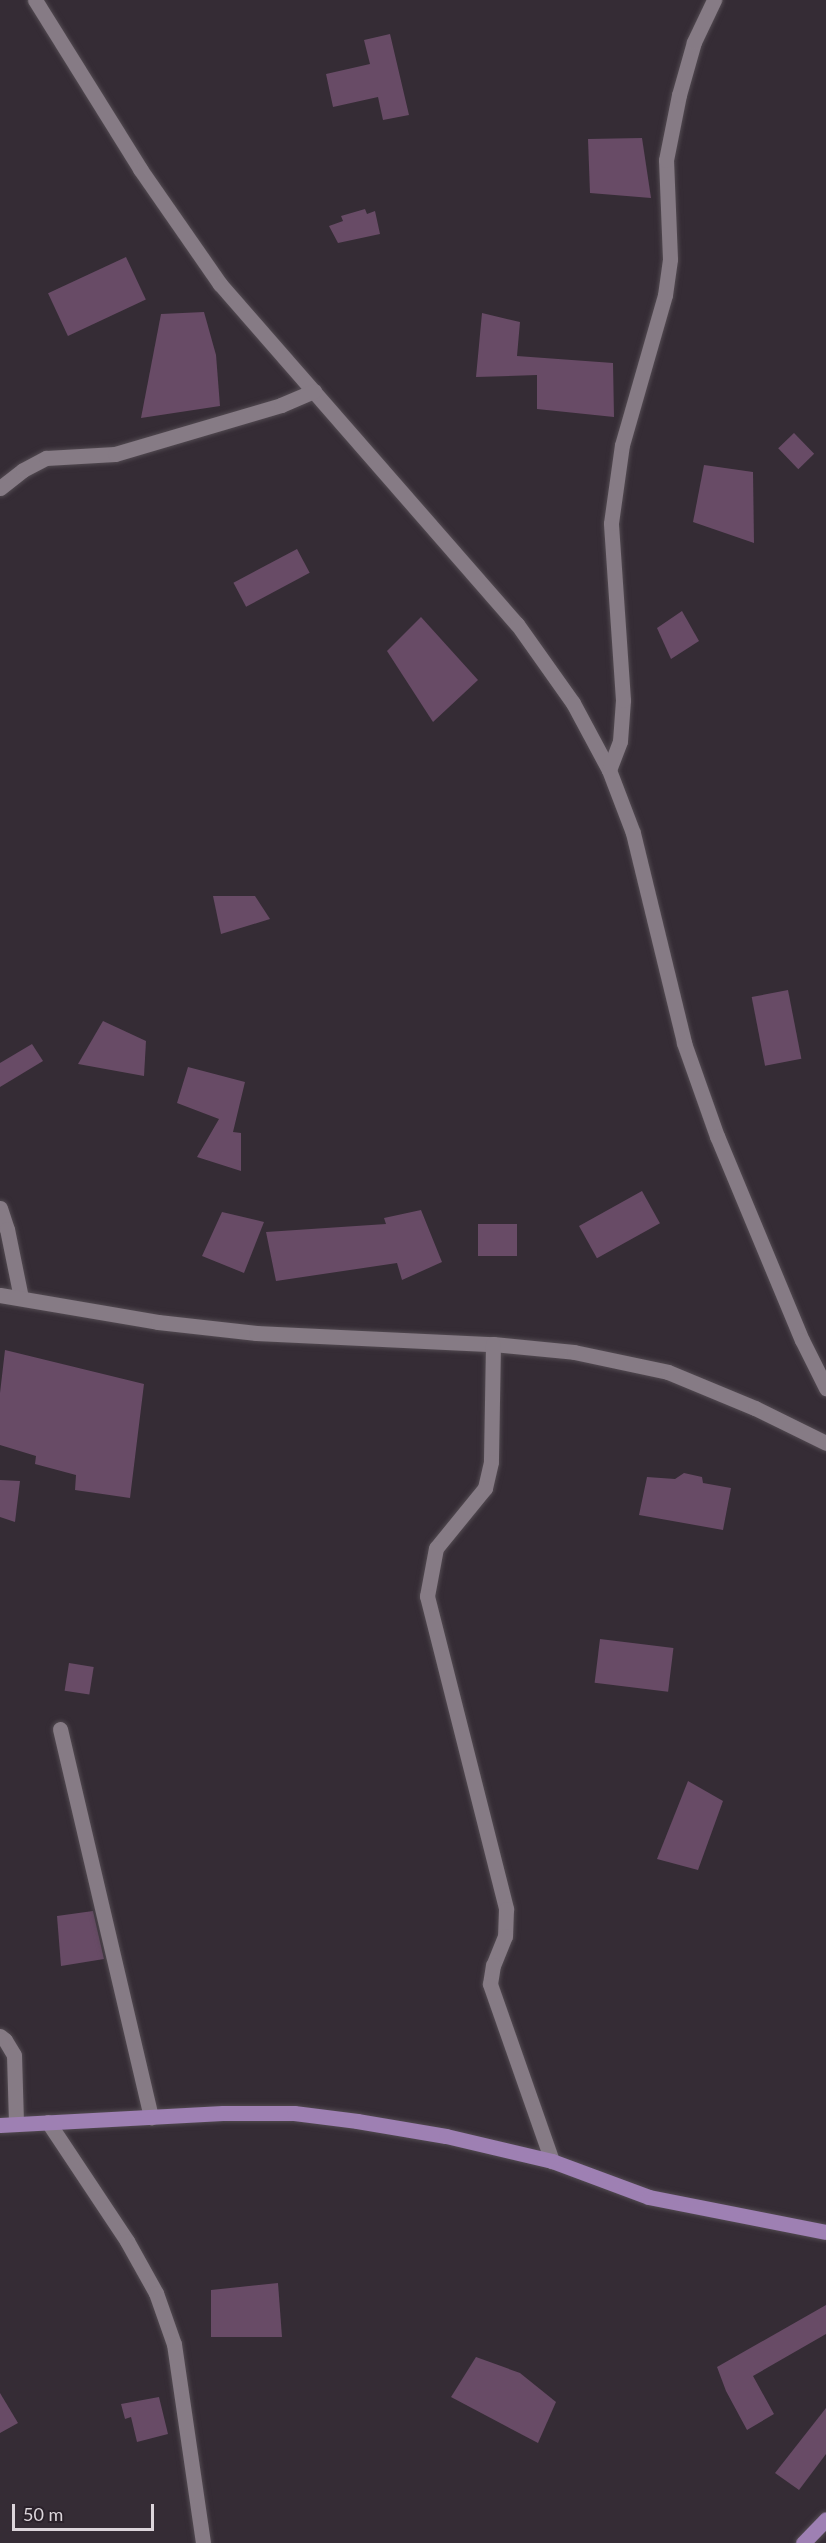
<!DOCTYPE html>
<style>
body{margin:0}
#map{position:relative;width:826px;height:2543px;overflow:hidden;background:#352c35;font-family:Lato,sans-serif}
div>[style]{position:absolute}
.building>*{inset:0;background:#684b66;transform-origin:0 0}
.roads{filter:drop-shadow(0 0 2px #524a51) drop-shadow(0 0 2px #524a51)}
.minor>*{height:15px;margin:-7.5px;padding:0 7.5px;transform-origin:7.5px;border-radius:7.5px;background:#867b85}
.major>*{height:15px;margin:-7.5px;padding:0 7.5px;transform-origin:7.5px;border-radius:7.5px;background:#9e80b3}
span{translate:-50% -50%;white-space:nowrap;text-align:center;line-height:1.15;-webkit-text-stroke:4.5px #2b222b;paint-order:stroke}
.scale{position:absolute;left:12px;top:2504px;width:142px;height:27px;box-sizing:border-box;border:3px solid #dcd5db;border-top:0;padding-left:8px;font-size:18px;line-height:21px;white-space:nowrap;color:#dcd5db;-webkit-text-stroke:4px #2b222b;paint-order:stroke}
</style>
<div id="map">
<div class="building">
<i style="clip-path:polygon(390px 34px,409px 115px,383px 120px,378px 97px,333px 107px,326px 74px,370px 64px,364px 40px)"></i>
<i style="clip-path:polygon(642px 138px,651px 198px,590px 193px,588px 139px)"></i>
<i style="clip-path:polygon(365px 209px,367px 214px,375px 211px,380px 234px,338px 243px,329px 226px,343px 221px,341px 216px)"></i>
<i style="left:126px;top:257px;width:47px;height:86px;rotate:65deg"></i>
<i style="clip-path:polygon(204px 312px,216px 355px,220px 406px,141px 418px,161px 314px)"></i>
<i style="clip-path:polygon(482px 313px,520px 322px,517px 356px,613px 363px,614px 417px,537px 409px,537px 375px,476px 377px)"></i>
<i style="left:794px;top:433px;width:29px;height:22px;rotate:46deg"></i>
<i style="clip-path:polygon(704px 465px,753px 472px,754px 543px,693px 522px)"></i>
<i style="left:297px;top:549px;width:27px;height:72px;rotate:62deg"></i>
<i style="clip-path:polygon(682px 611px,699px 641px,671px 659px,657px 628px)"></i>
<i style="clip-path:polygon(421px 617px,478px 680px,433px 722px,387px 651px)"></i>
<i style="clip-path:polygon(213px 896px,255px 896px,270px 919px,221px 934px)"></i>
<i style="left:788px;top:990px;width:70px;height:37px;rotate:79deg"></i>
<i style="clip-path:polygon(103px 1021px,146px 1041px,144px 1076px,78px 1064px)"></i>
<i style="clip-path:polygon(32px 1044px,43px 1061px,0 1087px,0 1063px)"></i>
<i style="clip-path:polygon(188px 1067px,245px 1082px,233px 1132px,241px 1133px,241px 1171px,197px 1157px,219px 1119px,177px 1103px)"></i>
<i style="left:642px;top:1191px;width:37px;height:72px;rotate:61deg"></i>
<i style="clip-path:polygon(421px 1210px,442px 1262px,402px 1280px,397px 1263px,276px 1281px,266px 1232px,386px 1224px,384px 1218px)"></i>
<i style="clip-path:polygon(222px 1212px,264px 1222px,244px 1273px,202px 1256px)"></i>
<i style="left:478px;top:1224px;width:39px;height:32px"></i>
<i style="clip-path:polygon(5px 1350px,144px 1384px,130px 1498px,75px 1490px,76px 1475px,35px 1464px,36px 1456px,0 1445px,0 1393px)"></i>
<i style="clip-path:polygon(684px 1473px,702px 1477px,703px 1483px,731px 1488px,723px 1530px,639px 1515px,647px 1477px,675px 1479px)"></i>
<i style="clip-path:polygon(0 1480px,20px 1481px,15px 1522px,0 1517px)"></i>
<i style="left:600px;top:1639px;width:74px;height:44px;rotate:7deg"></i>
<i style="left:69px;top:1663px;width:25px;height:28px;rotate:9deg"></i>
<i style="clip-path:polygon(688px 1781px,723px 1801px,698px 1870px,657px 1859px)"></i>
<i style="clip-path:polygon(93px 1911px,104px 1959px,61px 1966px,57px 1916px)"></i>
<i style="clip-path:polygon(278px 2283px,282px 2337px,211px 2337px,211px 2290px)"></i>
<i style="clip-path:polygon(826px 2305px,826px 2334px,753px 2376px,774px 2414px,747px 2430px,726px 2391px,717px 2367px)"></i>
<i style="clip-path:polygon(476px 2357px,520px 2373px,556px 2402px,538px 2443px,451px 2397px)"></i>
<i style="clip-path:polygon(0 2393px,18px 2423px,0 2433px)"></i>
<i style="clip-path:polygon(159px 2397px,168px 2434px,137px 2442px,131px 2417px,125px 2419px,121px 2404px)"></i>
<i style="clip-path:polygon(826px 2408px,826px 2454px,799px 2490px,775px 2473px)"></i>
</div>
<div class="roads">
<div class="minor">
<i style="left:35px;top:0;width:199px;rotate:58.1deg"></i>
<i style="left:140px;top:169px;width:140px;rotate:55.2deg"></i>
<i style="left:220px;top:284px;width:451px;rotate:48.9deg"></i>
<i style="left:517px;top:624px;width:97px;rotate:54.7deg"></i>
<i style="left:573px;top:703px;width:76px;rotate:61.8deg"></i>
<i style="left:609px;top:770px;width:67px;rotate:69.1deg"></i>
<i style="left:633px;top:833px;width:216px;rotate:76.3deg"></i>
<i style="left:684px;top:1043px;width:99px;rotate:70.5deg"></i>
<i style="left:717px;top:1136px;width:221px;rotate:67.4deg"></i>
<i style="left:802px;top:1340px;width:54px;rotate:63.4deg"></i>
<i style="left:0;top:488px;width:29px;rotate:-38deg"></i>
<i style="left:23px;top:470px;width:26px;rotate:-28deg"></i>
<i style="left:46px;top:458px;width:69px;rotate:-3.3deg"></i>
<i style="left:115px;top:454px;width:173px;rotate:-16.4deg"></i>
<i style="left:281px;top:405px;width:36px;rotate:-23deg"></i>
<i style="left:609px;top:770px;width:31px;rotate:-69deg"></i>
<i style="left:620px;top:741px;width:41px;rotate:-85.8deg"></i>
<i style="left:623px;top:700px;width:177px;rotate:-93.9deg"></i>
<i style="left:611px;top:523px;width:79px;rotate:-82deg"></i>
<i style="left:622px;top:445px;width:156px;rotate:-74deg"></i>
<i style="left:665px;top:295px;width:36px;rotate:-82deg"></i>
<i style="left:670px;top:259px;width:99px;rotate:-92.3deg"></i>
<i style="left:666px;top:160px;width:66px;rotate:-78.7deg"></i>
<i style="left:679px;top:95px;width:55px;rotate:-74.2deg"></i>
<i style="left:694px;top:42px;width:47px;rotate:-64.5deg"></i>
<i style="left:0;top:1208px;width:22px;rotate:72deg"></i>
<i style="left:7px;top:1229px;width:70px;rotate:78.5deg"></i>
<i style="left:0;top:1295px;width:160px;rotate:9.7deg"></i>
<i style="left:158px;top:1322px;width:99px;rotate:6.4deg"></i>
<i style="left:256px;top:1333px;width:237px;rotate:2.7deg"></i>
<i style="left:493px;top:1344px;width:81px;rotate:5.6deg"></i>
<i style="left:574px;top:1352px;width:96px;rotate:12deg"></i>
<i style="left:668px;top:1372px;width:94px;rotate:22.5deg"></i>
<i style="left:755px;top:1408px;width:79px;rotate:26.2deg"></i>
<i style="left:493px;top:1344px;width:118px;rotate:91deg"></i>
<i style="left:491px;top:1462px;width:27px;rotate:103deg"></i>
<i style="left:485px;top:1488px;width:77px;rotate:129.2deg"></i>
<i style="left:436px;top:1548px;width:49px;rotate:100.6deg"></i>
<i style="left:427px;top:1596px;width:323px;rotate:75.8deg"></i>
<i style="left:506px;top:1909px;width:27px;rotate:92deg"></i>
<i style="left:505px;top:1936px;width:31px;rotate:112deg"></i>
<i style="left:493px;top:1965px;width:19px;rotate:99deg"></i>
<i style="left:490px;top:1984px;width:188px;rotate:70.7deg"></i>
<i style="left:60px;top:1729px;width:399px;rotate:76.8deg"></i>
<i style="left:0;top:2036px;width:6px;rotate:39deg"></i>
<i style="left:5px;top:2040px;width:17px;rotate:59deg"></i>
<i style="left:14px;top:2055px;width:69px;rotate:88.3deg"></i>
<i style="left:48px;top:2122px;width:143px;rotate:56.4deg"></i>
<i style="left:127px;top:2241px;width:60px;rotate:60.9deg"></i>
<i style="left:156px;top:2293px;width:54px;rotate:70.6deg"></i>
<i style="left:174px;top:2344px;width:201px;rotate:81.7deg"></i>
</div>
<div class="major">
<i style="left:0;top:2125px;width:223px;rotate:-3.1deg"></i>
<i style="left:223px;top:2113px;width:71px"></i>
<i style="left:294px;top:2113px;width:64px;rotate:7.2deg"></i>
<i style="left:357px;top:2121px;width:90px;rotate:9.6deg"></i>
<i style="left:446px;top:2136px;width:109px;rotate:13.3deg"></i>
<i style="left:552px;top:2161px;width:103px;rotate:20.4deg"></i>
<i style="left:649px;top:2197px;width:180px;rotate:11.2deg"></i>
<i style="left:803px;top:2543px;width:33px;rotate:-46deg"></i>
</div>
</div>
<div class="scale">50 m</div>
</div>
